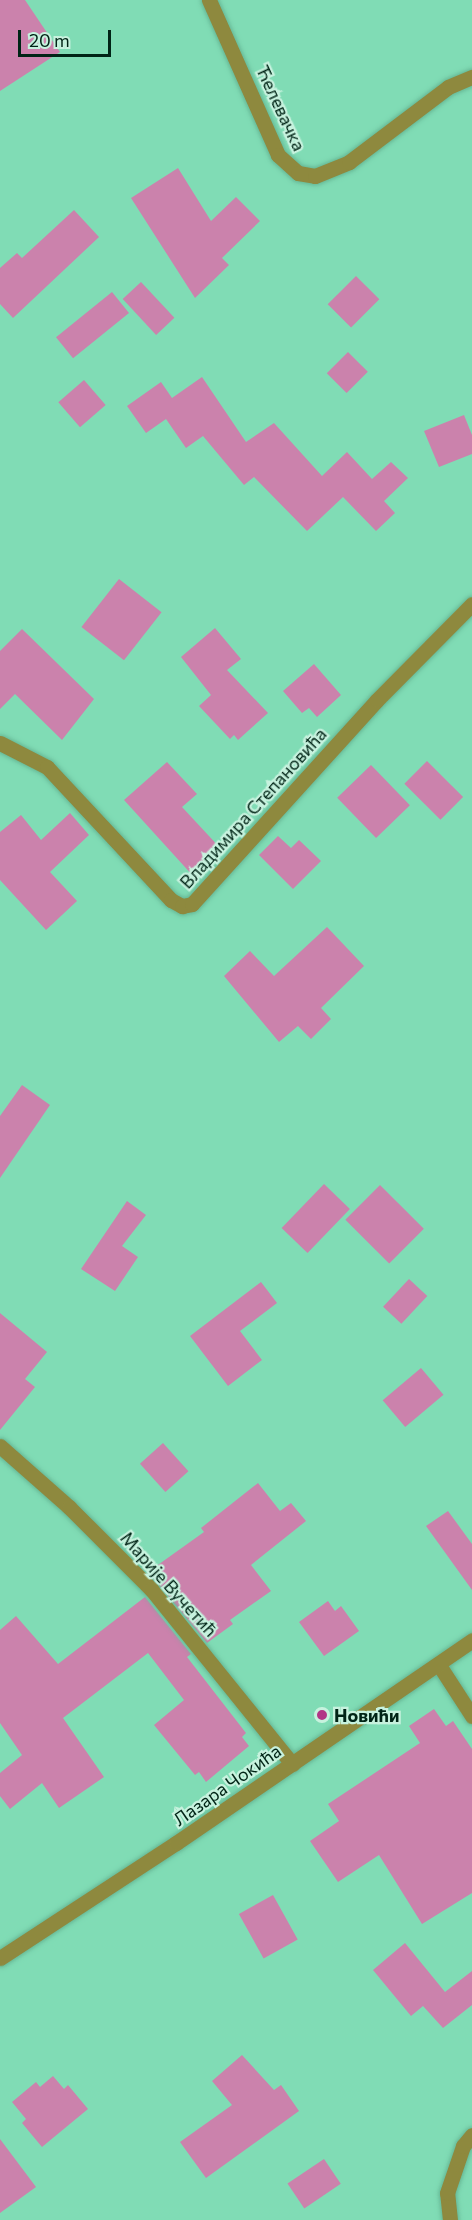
<!DOCTYPE html>
<meta charset="utf-8">
<style>
body{margin:0}
#map{position:relative;width:472px;height:2220px;overflow:hidden;background:#80dcb5;font-family:Commissioner,sans-serif}
div>[style]{position:absolute}
.building>*{inset:0;background:#cb82ac;transform-origin:0 0}
.roads{filter:drop-shadow(0 0 2px #66b795) drop-shadow(0 0 2px #66b795)}
.minor>*{height:15px;margin:-7.5px;padding:0 7.5px;transform-origin:7.5px;border-radius:7.5px;background:#8e893e}
.dots>*{width:16px;height:16px;translate:-50% -50%;box-sizing:border-box;border:3px solid #c7f2de;border-radius:50%}
span{translate:-50% -50%;white-space:nowrap;text-align:center;line-height:1.15;-webkit-text-stroke:4.5px #c7f2de;paint-order:stroke}
.street-label{font-size:18px;color:#002416}
.poi-label{font-size:18px;color:#002416;font-weight:700}
.left{translate:0 -50%;text-align:left}
.scale{position:absolute;left:18px;top:30px;width:93px;height:27px;box-sizing:border-box;border:3px solid #002416;border-top:0;padding-left:8px;font-size:18px;line-height:21px;white-space:nowrap;color:#002416;-webkit-text-stroke:4px #c7f2de;paint-order:stroke}
</style>
<div id="map">
<div class="building">
<i style="clip-path:polygon(0 0,25px 0,60px 52px,0 91px)"></i>
<i style="clip-path:polygon(178px 168px,211px 221px,236px 197px,260px 221px,222px 258px,229px 265px,195px 298px,131px 198px)"></i>
<i style="clip-path:polygon(74px 210px,99px 237px,13px 318px,0 304px,0 268px,17px 253px,22px 258px)"></i>
<i style="left:356px;top:276px;width:33px;height:40px;rotate:45deg"></i>
<i style="left:141px;top:282px;width:49px;height:25px;rotate:47deg"></i>
<i style="left:112px;top:292px;width:27px;height:72px;rotate:51deg"></i>
<i style="left:348px;top:352px;width:28px;height:30px;rotate:45deg"></i>
<i style="clip-path:polygon(202px 377px,246px 442px,274px 423px,322px 476px,347px 452px,372px 479px,391px 462px,408px 478px,384px 501px,395px 513px,376px 531px,343px 497px,307px 531px,254px 477px,244px 485px,203px 436px,186px 448px,166px 419px,146px 433px,127px 406px,161px 382px,172px 398px)"></i>
<i style="left:84px;top:380px;width:33px;height:34px;rotate:49deg"></i>
<i style="clip-path:polygon(464px 415px,472px 435px,472px 454px,439px 467px,424px 431px)"></i>
<i style="left:119px;top:579px;width:54px;height:61px;rotate:38deg"></i>
<i style="clip-path:polygon(215px 628px,241px 659px,227px 670px,268px 713px,238px 740px,234px 735px,230px 739px,199px 706px,211px 695px,181px 657px)"></i>
<i style="clip-path:polygon(22px 629px,94px 699px,62px 740px,15px 694px,0 709px,0 651px)"></i>
<i style="clip-path:polygon(314px 664px,341px 695px,317px 717px,309px 708px,302px 713px,283px 691px)"></i>
<i style="left:427px;top:761px;width:51px;height:32px;rotate:45deg"></i>
<i style="clip-path:polygon(167px 762px,197px 794px,182px 807px,222px 850px,194px 877px,124px 800px)"></i>
<i style="left:371px;top:765px;width:56px;height:47px;rotate:46deg"></i>
<i style="clip-path:polygon(70px 813px,89px 835px,50px 872px,77px 901px,46px 930px,0 880px,0 832px,21px 815px,41px 840px)"></i>
<i style="clip-path:polygon(278px 836px,291px 848px,299px 840px,321px 861px,293px 889px,259px 855px)"></i>
<i style="clip-path:polygon(327px 927px,364px 966px,321px 1008px,331px 1019px,311px 1039px,298px 1026px,279px 1042px,224px 976px,250px 951px,274px 976px)"></i>
<i style="clip-path:polygon(22px 1085px,50px 1105px,0 1178px,0 1116px)"></i>
<i style="left:324px;top:1184px;width:36px;height:61px;rotate:44deg"></i>
<i style="left:380px;top:1185px;width:62px;height:49px;rotate:45deg"></i>
<i style="clip-path:polygon(127px 1201px,146px 1215px,122px 1246px,138px 1257px,115px 1291px,81px 1269px)"></i>
<i style="left:409px;top:1279px;width:25px;height:38px;rotate:43deg"></i>
<i style="clip-path:polygon(261px 1282px,277px 1303px,240px 1331px,262px 1360px,228px 1386px,190px 1336px)"></i>
<i style="clip-path:polygon(0 1313px,47px 1352px,25px 1379px,35px 1387px,0 1430px)"></i>
<i style="left:421px;top:1368px;width:35px;height:50px;rotate:50deg"></i>
<i style="left:163px;top:1443px;width:38px;height:31px;rotate:48deg"></i>
<i style="clip-path:polygon(258px 1483px,280px 1511px,291px 1503px,306px 1521px,251px 1565px,271px 1591px,230px 1620px,233px 1624px,207px 1643px,148px 1572px,204px 1532px,201px 1528px)"></i>
<i style="clip-path:polygon(448px 1511px,472px 1544px,472px 1590px,426px 1526px)"></i>
<i style="clip-path:polygon(145px 1597px,191px 1654px,187px 1657px,246px 1733px,242px 1737px,249px 1746px,206px 1782px,199px 1772px,195px 1775px,154px 1725px,184px 1700px,148px 1653px,63px 1718px,104px 1777px,59px 1808px,42px 1783px,10px 1809px,0 1796px,0 1773px,22px 1755px,0 1723px,0 1630px,16px 1616px,58px 1664px)"></i>
<i style="clip-path:polygon(328px 1601px,335px 1611px,341px 1606px,359px 1631px,324px 1656px,299px 1622px)"></i>
<i style="clip-path:polygon(434px 1709px,446px 1726px,453px 1721px,472px 1749px,472px 1893px,422px 1924px,379px 1855px,338px 1882px,310px 1841px,339px 1821px,328px 1804px,420px 1743px,409px 1726px)"></i>
<i style="left:273px;top:1895px;width:51px;height:39px;rotate:61deg"></i>
<i style="clip-path:polygon(405px 1943px,445px 1992px,472px 1971px,472px 2005px,443px 2028px,423px 2006px,411px 2016px,373px 1970px)"></i>
<i style="clip-path:polygon(242px 2055px,274px 2090px,281px 2085px,299px 2111px,206px 2178px,180px 2142px,232px 2105px,212px 2081px)"></i>
<i style="clip-path:polygon(53px 2076px,64px 2089px,68px 2085px,88px 2109px,42px 2147px,22px 2123px,26px 2119px,12px 2102px,36px 2082px,40px 2087px)"></i>
<i style="clip-path:polygon(0 2139px,36px 2187px,0 2213px)"></i>
<i style="left:324px;top:2159px;width:30px;height:44px;rotate:56deg"></i>
</div>
<div class="roads">
<div class="minor">
<i style="left:209px;top:0;width:170px;rotate:66deg"></i>
<i style="left:278px;top:155px;width:27px;rotate:42deg"></i>
<i style="left:298px;top:173px;width:17px;rotate:10deg"></i>
<i style="left:315px;top:176px;width:37px;rotate:-22deg"></i>
<i style="left:349px;top:162px;width:124px;rotate:-37.1deg"></i>
<i style="left:448px;top:87px;width:26px;rotate:-23deg"></i>
<i style="left:0;top:743px;width:53px;rotate:27.1deg"></i>
<i style="left:47px;top:767px;width:182px;rotate:47deg"></i>
<i style="left:171px;top:900px;width:13px;rotate:29deg"></i>
<i style="left:182px;top:906px;width:10px;rotate:-11deg"></i>
<i style="left:192px;top:904px;width:275px;rotate:-47.8deg"></i>
<i style="left:377px;top:700px;width:135px;rotate:-45.3deg"></i>
<i style="left:0;top:1446px;width:92px;rotate:41.5deg"></i>
<i style="left:69px;top:1507px;width:116px;rotate:45deg"></i>
<i style="left:151px;top:1589px;width:225px;rotate:51.1deg"></i>
<i style="left:439px;top:1665px;width:61px;rotate:57.1deg"></i>
<i style="left:0;top:1958px;width:210px;rotate:-33.2deg"></i>
<i style="left:176px;top:1843px;width:359px;rotate:-34.4deg"></i>
<i style="left:450px;top:2220px;width:27px;rotate:-96deg"></i>
<i style="left:447px;top:2193px;width:50px;rotate:-71.2deg"></i>
<i style="left:463px;top:2146px;width:14px;rotate:-51deg"></i>
</div>
</div>
<div class="dots">
<i style="left:322px;top:1715px;background:#b23586"></i>
</div>
<div class="street-label">
<span style="left:281px;top:108px;rotate:65deg">Ћелевачка</span>
<span style="left:253px;top:808px;rotate:-48deg">Владимира Степановића</span>
<span style="left:169px;top:1584px;rotate:48deg">Марије Вучетић</span>
<span style="left:227px;top:1785px;rotate:-35deg">Лазара Чокића</span>
</div>
<div class="poi-label">
<span class="left" style="left:334px;top:1715px">Новићи</span>
</div>
<div class="scale">20 m</div>
</div>
